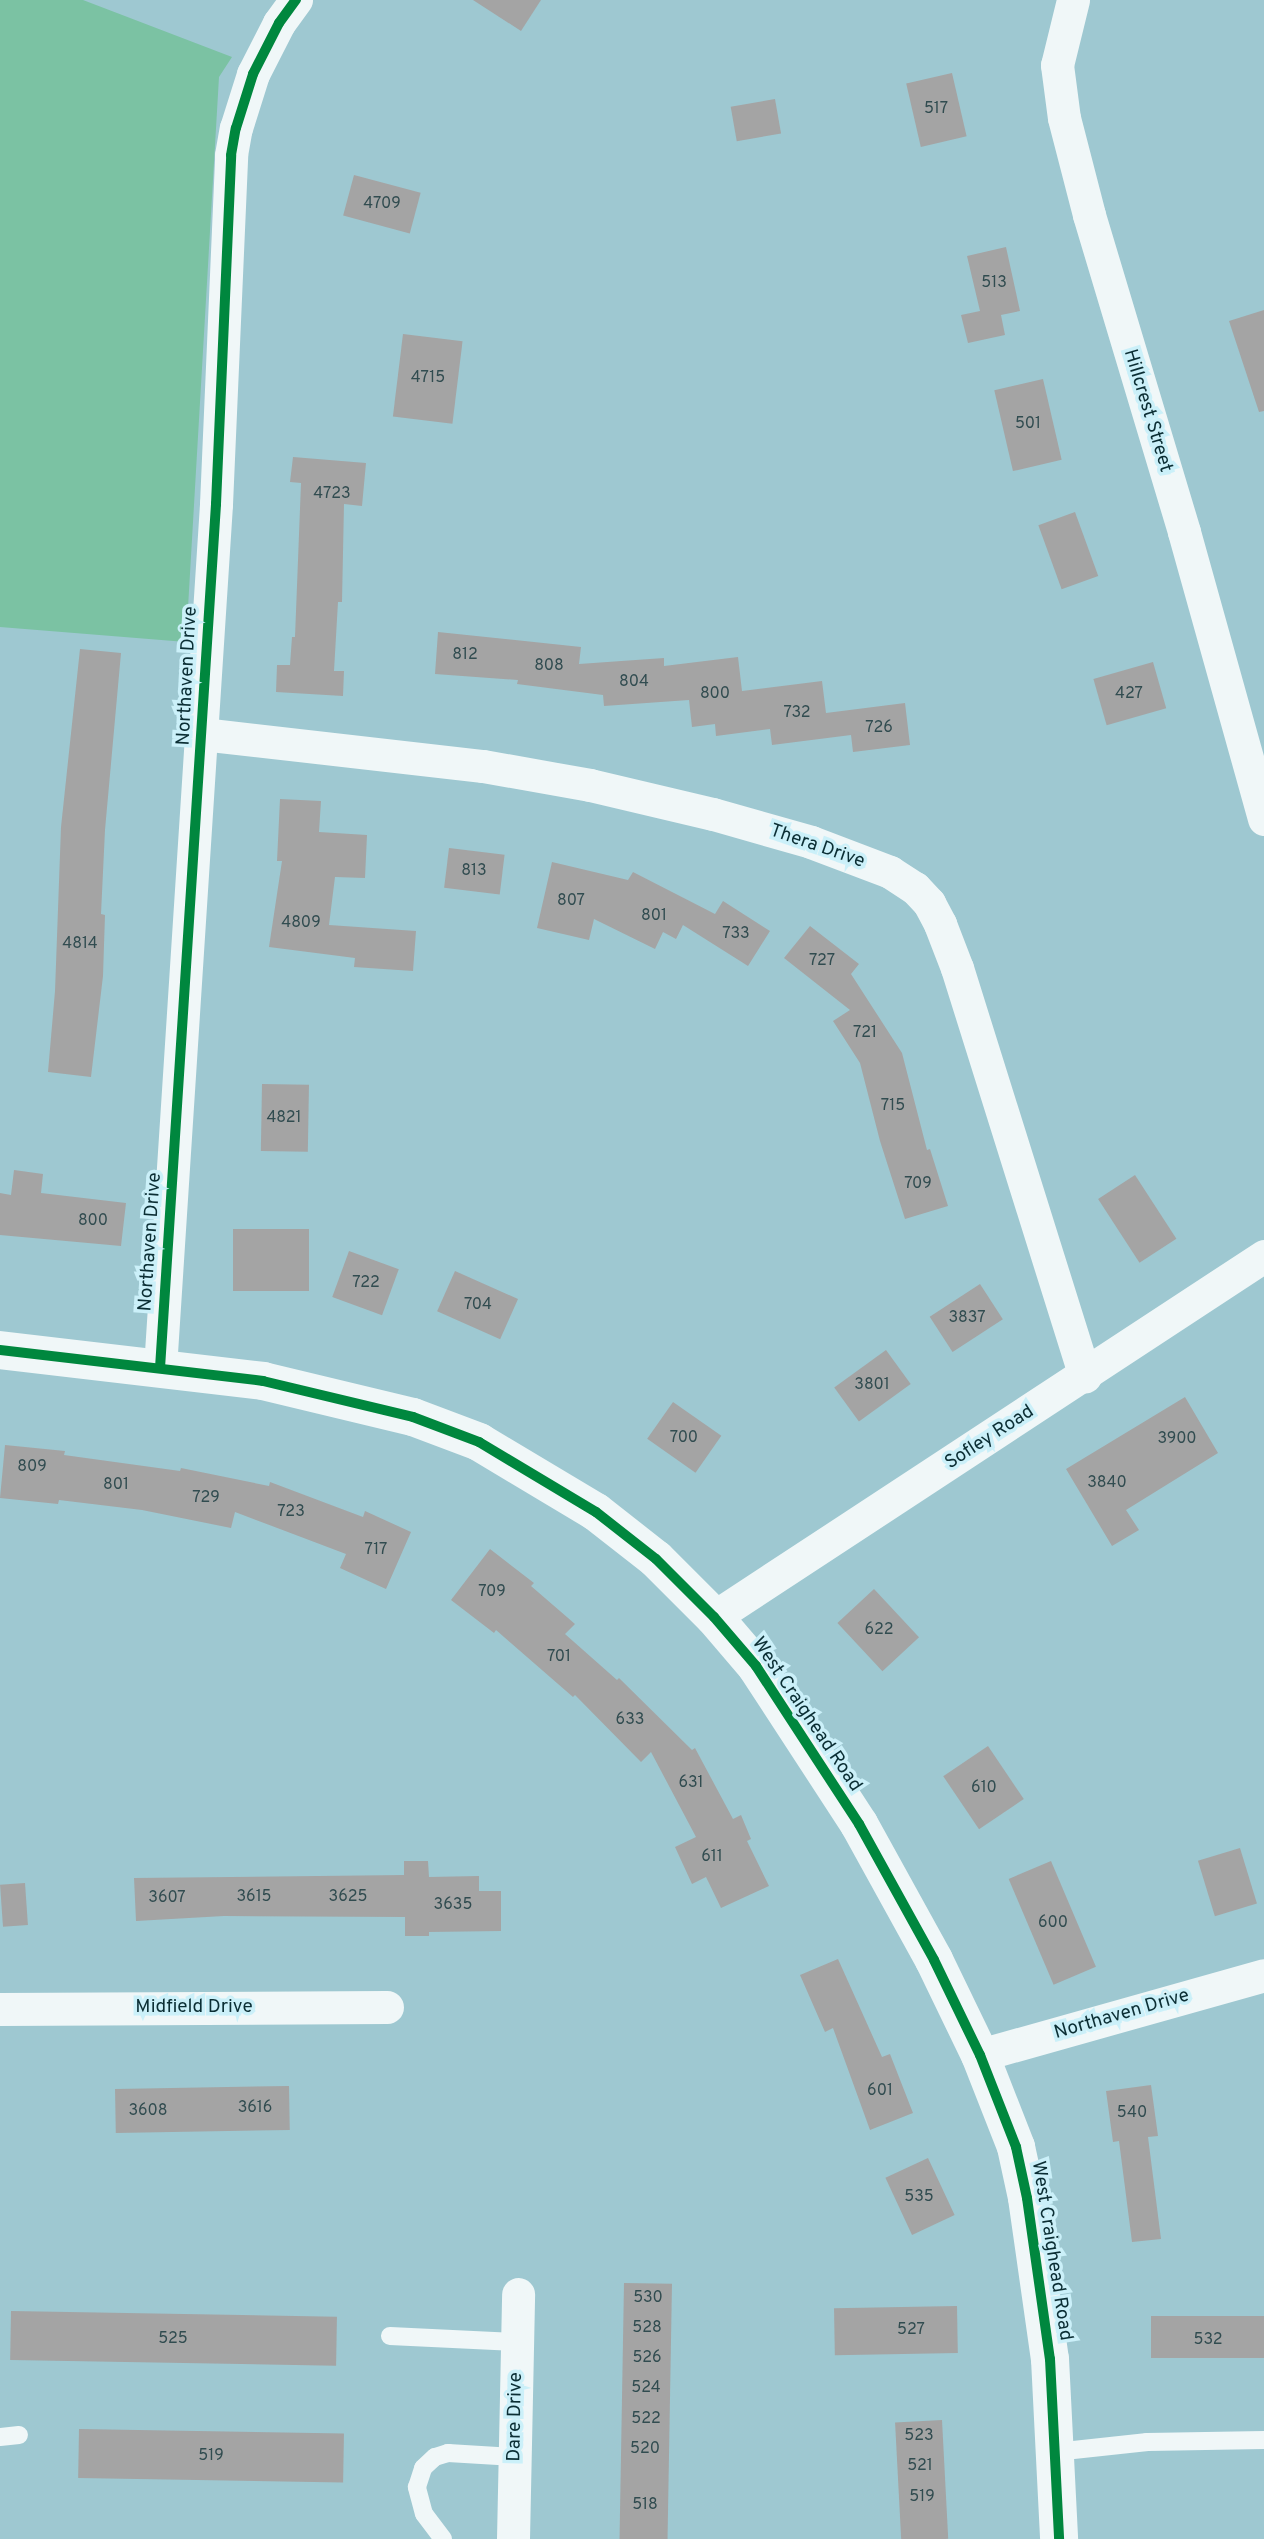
<!DOCTYPE html>
<style>
body{margin:0}
#map{position:relative;width:1264px;height:2539px;overflow:hidden;background:#9ec8d1;font-family:Overpass,sans-serif}
div>[style]{position:absolute}
.green>*{inset:0;background:#7bc2a3}
.building>*{inset:0;background:#a4a4a4;transform-origin:0 0}
.service>*{height:18px;margin:-9px;padding:0 9px;transform-origin:9px;border-radius:9px;background:#f0f7f8}
.minor>*{height:33px;margin:-16.5px;padding:0 16.5px;transform-origin:16.5px;border-radius:16.5px;background:#f0f7f8}
.tertiary>*{height:38px;margin:-19px;padding:0 19px;transform-origin:19px;border-radius:19px;background:#f0f7f8}
.cycleway>*{height:10px;margin:-5px;padding:0 5px;transform-origin:5px;border-radius:5px;background:#00873e}
span{translate:-50% -50%;white-space:nowrap;text-align:center;line-height:1.15;-webkit-text-stroke:7px #cbf0f9;paint-order:stroke}
.number-label{font-size:16px;color:#314c50}
.number-label span{-webkit-text-stroke-width:0}
.street-label{font-size:19px;color:#0b2e34}
</style>
<div id="map">
<div class="green">
<i style="clip-path:polygon(0 0,83px 0,232px 57px,219px 77px,186px 642px,0 627px)"></i>
</div>
<div class="building">
<i style="clip-path:polygon(473px 0,541px 0,521px 31px)"></i>
<i style="left:952px;top:73px;width:65px;height:47px;rotate:77deg"></i>
<i style="left:775px;top:99px;width:35px;height:45px;rotate:80deg"></i>
<i style="left:354px;top:175px;width:69px;height:42px;rotate:15deg"></i>
<i style="clip-path:polygon(1006px 247px,1020px 311px,1001px 315px,1005px 335px,968px 343px,961px 315px,980px 311px,967px 256px)"></i>
<i style="clip-path:polygon(1264px 310px,1264px 411px,1259px 412px,1229px 321px)"></i>
<i style="left:403px;top:334px;width:60px;height:83px;rotate:7deg"></i>
<i style="left:1043px;top:379px;width:83px;height:50px;rotate:77deg"></i>
<i style="clip-path:polygon(293px 457px,366px 463px,362px 506px,344px 504px,342px 602px,338px 602px,334px 671px,344px 671px,343px 696px,276px 692px,277px 665px,290px 665px,292px 637px,295px 637px,301px 483px,290px 482px)"></i>
<i style="left:1075px;top:512px;width:68px;height:39px;rotate:70deg"></i>
<i style="clip-path:polygon(438px 632px,581px 647px,579px 664px,664px 658px,664px 666px,738px 657px,742px 691px,822px 681px,826px 713px,905px 703px,910px 745px,853px 752px,851px 735px,772px 745px,770px 729px,716px 736px,715px 724px,692px 727px,689px 700px,604px 706px,603px 695px,517px 684px,518px 680px,435px 674px)"></i>
<i style="clip-path:polygon(80px 649px,121px 653px,105px 830px,101px 914px,105px 915px,103px 976px,91px 1077px,48px 1072px,55px 991px,61px 827px)"></i>
<i style="left:1153px;top:662px;width:48px;height:62px;rotate:74deg"></i>
<i style="clip-path:polygon(280px 799px,321px 801px,319px 832px,367px 835px,365px 878px,335px 877px,329px 925px,416px 931px,413px 971px,354px 967px,355px 958px,269px 947px,282px 861px,277px 861px)"></i>
<i style="left:449px;top:848px;width:56px;height:40px;rotate:7deg"></i>
<i style="clip-path:polygon(552px 862px,628px 880px,633px 872px,715px 914px,723px 901px,770px 931px,748px 966px,683px 925px,676px 939px,663px 932px,655px 949px,594px 919px,589px 940px,537px 928px)"></i>
<i style="clip-path:polygon(810px 926px,859px 964px,851px 974px,902px 1053px,927px 1150px,930px 1149px,948px 1206px,905px 1219px,880px 1141px,860px 1063px,833px 1021px,850px 1010px,784px 958px)"></i>
<i style="left:262px;top:1084px;width:47px;height:67px;rotate:1deg"></i>
<i style="clip-path:polygon(14px 1170px,43px 1174px,41px 1193px,126px 1203px,121px 1246px,0 1235px,0 1193px,11px 1195px)"></i>
<i style="left:1135px;top:1175px;width:76px;height:44px;rotate:57deg"></i>
<i style="left:233px;top:1229px;width:76px;height:62px"></i>
<i style="left:349px;top:1251px;width:53px;height:49px;rotate:20deg"></i>
<i style="left:455px;top:1271px;width:69px;height:44px;rotate:24deg"></i>
<i style="left:980px;top:1284px;width:42px;height:60px;rotate:57deg"></i>
<i style="left:886px;top:1350px;width:42px;height:64px;rotate:54deg"></i>
<i style="clip-path:polygon(1185px 1397px,1218px 1453px,1126px 1510px,1139px 1530px,1112px 1546px,1066px 1469px)"></i>
<i style="left:673px;top:1402px;width:59px;height:45px;rotate:35deg"></i>
<i style="clip-path:polygon(5px 1445px,65px 1451px,64px 1455px,180px 1471px,181px 1468px,269px 1486px,270px 1482px,363px 1517px,365px 1511px,411px 1532px,386px 1589px,340px 1568px,346px 1554px,235px 1512px,231px 1528px,142px 1510px,59px 1500px,58px 1504px,0 1498px)"></i>
<i style="clip-path:polygon(490px 1549px,534px 1583px,531px 1586px,575px 1624px,565px 1634px,617px 1680px,619px 1678px,692px 1750px,695px 1748px,733px 1819px,741px 1815px,751px 1839px,747px 1841px,769px 1886px,721px 1908px,706px 1877px,692px 1884px,675px 1847px,696px 1837px,651px 1752px,641px 1762px,575px 1695px,573px 1697px,496px 1630px,494px 1633px,451px 1600px)"></i>
<i style="left:874px;top:1589px;width:66px;height:50px;rotate:47deg"></i>
<i style="left:988px;top:1746px;width:64px;height:54px;rotate:56deg"></i>
<i style="left:1240px;top:1848px;width:58px;height:44px;rotate:73deg"></i>
<i style="clip-path:polygon(404px 1861px,428px 1861px,429px 1877px,479px 1876px,479px 1891px,501px 1891px,501px 1931px,429px 1932px,429px 1936px,405px 1936px,405px 1917px,224px 1916px,136px 1921px,134px 1878px,404px 1875px)"></i>
<i style="left:1051px;top:1861px;width:115px;height:46px;rotate:67deg"></i>
<i style="left:25px;top:1883px;width:42px;height:25px;rotate:86deg"></i>
<i style="clip-path:polygon(838px 1959px,882px 2057px,890px 2054px,913px 2113px,870px 2130px,833px 2028px,825px 2032px,800px 1975px)"></i>
<i style="clip-path:polygon(1151px 2085px,1158px 2136px,1148px 2137px,1161px 2239px,1132px 2242px,1119px 2141px,1113px 2142px,1106px 2091px)"></i>
<i style="left:289px;top:2086px;width:44px;height:174px;rotate:89deg"></i>
<i style="left:928px;top:2158px;width:63px;height:47px;rotate:65deg"></i>
<i style="left:624px;top:2283px;width:48px;height:256px;rotate:1deg"></i>
<i style="left:957px;top:2306px;width:47px;height:123px;rotate:89deg"></i>
<i style="left:11px;top:2311px;width:326px;height:49px;rotate:1deg"></i>
<i style="left:1264px;top:2316px;width:42px;height:113px;rotate:90deg"></i>
<i style="left:942px;top:2420px;width:119px;height:47px;rotate:87deg"></i>
<i style="left:79px;top:2429px;width:265px;height:49px;rotate:1deg"></i>
</div>
<div class="service">
<i style="left:390px;top:2336px;width:127px;rotate:2.7deg"></i>
<i style="left:0;top:2437px;width:19px;rotate:-6deg"></i>
<i style="left:1055px;top:2452px;width:93px;rotate:-6.2deg"></i>
<i style="left:1147px;top:2442px;width:117px;rotate:-1deg"></i>
<i style="left:443px;top:2539px;width:31px;rotate:-127deg"></i>
<i style="left:424px;top:2514px;width:28px;rotate:-105deg"></i>
<i style="left:417px;top:2487px;width:20px;rotate:-72deg"></i>
<i style="left:423px;top:2468px;width:16px;rotate:-43deg"></i>
<i style="left:435px;top:2457px;width:14px;rotate:-17deg"></i>
<i style="left:448px;top:2453px;width:67px;rotate:3.4deg"></i>
</div>
<div class="minor">
<i style="left:1073px;top:0;width:67px;rotate:103.8deg"></i>
<i style="left:1057px;top:65px;width:53px;rotate:82.5deg"></i>
<i style="left:1064px;top:118px;width:100px;rotate:75.5deg"></i>
<i style="left:1089px;top:215px;width:331px;rotate:73.3deg"></i>
<i style="left:1184px;top:532px;width:298px;rotate:74.4deg"></i>
<i style="left:202px;top:734px;width:283px;rotate:6.5deg"></i>
<i style="left:483px;top:766px;width:109px;rotate:10.1deg"></i>
<i style="left:590px;top:785px;width:126px;rotate:13.3deg"></i>
<i style="left:713px;top:814px;width:102px;rotate:15.9deg"></i>
<i style="left:811px;top:842px;width:85px;rotate:20.8deg"></i>
<i style="left:890px;top:872px;width:30px;rotate:33deg"></i>
<i style="left:915px;top:888px;width:21px;rotate:47deg"></i>
<i style="left:929px;top:903px;width:24px;rotate:62deg"></i>
<i style="left:940px;top:924px;width:47px;rotate:68.9deg"></i>
<i style="left:957px;top:968px;width:428px;rotate:72.6deg"></i>
<i style="left:160px;top:1368px;width:866px;rotate:-86.29deg"></i>
<i style="left:216px;top:504px;width:349px;rotate:-87.5deg"></i>
<i style="left:231px;top:155px;width:27px;rotate:-80deg"></i>
<i style="left:236px;top:128px;width:57px;rotate:-72.5deg"></i>
<i style="left:253px;top:74px;width:57px;rotate:-63deg"></i>
<i style="left:279px;top:23px;width:29px;rotate:-54deg"></i>
<i style="left:714px;top:1617px;width:658px;rotate:-33.28deg"></i>
<i style="left:0;top:2009px;width:387px;rotate:-0.3deg"></i>
<i style="left:980px;top:2055px;width:295px;rotate:-15.7deg"></i>
<i style="left:513px;top:2539px;width:245px;rotate:-88.8deg"></i>
</div>
<div class="tertiary">
<i style="left:0;top:1350px;width:265px;rotate:6.7deg"></i>
<i style="left:263px;top:1381px;width:154px;rotate:13.5deg"></i>
<i style="left:413px;top:1417px;width:71px;rotate:20.7deg"></i>
<i style="left:479px;top:1442px;width:136px;rotate:30.9deg"></i>
<i style="left:596px;top:1512px;width:76px;rotate:38.1deg"></i>
<i style="left:656px;top:1559px;width:82px;rotate:45deg"></i>
<i style="left:714px;top:1617px;width:65px;rotate:49.4deg"></i>
<i style="left:756px;top:1666px;width:189px;rotate:56.9deg"></i>
<i style="left:859px;top:1824px;width:155px;rotate:61.1deg"></i>
<i style="left:934px;top:1960px;width:106px;rotate:64.2deg"></i>
<i style="left:980px;top:2055px;width:99px;rotate:68.6deg"></i>
<i style="left:1016px;top:2147px;width:52px;rotate:77.8deg"></i>
<i style="left:1027px;top:2198px;width:163px;rotate:81.9deg"></i>
<i style="left:1050px;top:2359px;width:180px;rotate:87.1deg"></i>
</div>
<div class="cycleway">
<i style="left:0;top:1350px;width:265px;rotate:6.7deg"></i>
<i style="left:263px;top:1381px;width:154px;rotate:13.5deg"></i>
<i style="left:413px;top:1417px;width:71px;rotate:20.7deg"></i>
<i style="left:479px;top:1442px;width:136px;rotate:30.9deg"></i>
<i style="left:596px;top:1512px;width:76px;rotate:38.1deg"></i>
<i style="left:656px;top:1559px;width:82px;rotate:45deg"></i>
<i style="left:714px;top:1617px;width:65px;rotate:49.4deg"></i>
<i style="left:756px;top:1666px;width:189px;rotate:56.9deg"></i>
<i style="left:859px;top:1824px;width:155px;rotate:61.1deg"></i>
<i style="left:934px;top:1960px;width:106px;rotate:64.2deg"></i>
<i style="left:980px;top:2055px;width:99px;rotate:68.6deg"></i>
<i style="left:1016px;top:2147px;width:52px;rotate:77.8deg"></i>
<i style="left:1027px;top:2198px;width:163px;rotate:81.9deg"></i>
<i style="left:1050px;top:2359px;width:180px;rotate:87.1deg"></i>
<i style="left:160px;top:1368px;width:866px;rotate:-86.29deg"></i>
<i style="left:216px;top:504px;width:349px;rotate:-87.5deg"></i>
<i style="left:231px;top:155px;width:27px;rotate:-80deg"></i>
<i style="left:236px;top:128px;width:57px;rotate:-72.5deg"></i>
<i style="left:253px;top:74px;width:57px;rotate:-63deg"></i>
<i style="left:279px;top:23px;width:29px;rotate:-54deg"></i>
</div>
<div class="number-label">
<span style="left:936px;top:109px">517</span>
<span style="left:382px;top:204px">4709</span>
<span style="left:994px;top:283px">513</span>
<span style="left:428px;top:378px">4715</span>
<span style="left:1028px;top:424px">501</span>
<span style="left:332px;top:494px">4723</span>
<span style="left:465px;top:655px">812</span>
<span style="left:549px;top:666px">808</span>
<span style="left:634px;top:682px">804</span>
<span style="left:715px;top:694px">800</span>
<span style="left:1129px;top:694px">427</span>
<span style="left:797px;top:713px">732</span>
<span style="left:879px;top:728px">726</span>
<span style="left:474px;top:871px">813</span>
<span style="left:571px;top:901px">807</span>
<span style="left:654px;top:916px">801</span>
<span style="left:301px;top:923px">4809</span>
<span style="left:736px;top:934px">733</span>
<span style="left:80px;top:944px">4814</span>
<span style="left:822px;top:961px">727</span>
<span style="left:865px;top:1033px">721</span>
<span style="left:893px;top:1106px">715</span>
<span style="left:284px;top:1118px">4821</span>
<span style="left:918px;top:1184px">709</span>
<span style="left:93px;top:1221px">800</span>
<span style="left:366px;top:1283px">722</span>
<span style="left:478px;top:1305px">704</span>
<span style="left:967px;top:1318px">3837</span>
<span style="left:872px;top:1385px">3801</span>
<span style="left:684px;top:1438px">700</span>
<span style="left:1177px;top:1439px">3900</span>
<span style="left:32px;top:1467px">809</span>
<span style="left:1107px;top:1483px">3840</span>
<span style="left:116px;top:1485px">801</span>
<span style="left:206px;top:1498px">729</span>
<span style="left:291px;top:1512px">723</span>
<span style="left:376px;top:1550px">717</span>
<span style="left:492px;top:1592px">709</span>
<span style="left:879px;top:1630px">622</span>
<span style="left:559px;top:1657px">701</span>
<span style="left:630px;top:1720px">633</span>
<span style="left:691px;top:1783px">631</span>
<span style="left:984px;top:1788px">610</span>
<span style="left:712px;top:1857px">611</span>
<span style="left:254px;top:1897px">3615</span>
<span style="left:348px;top:1897px">3625</span>
<span style="left:167px;top:1898px">3607</span>
<span style="left:453px;top:1905px">3635</span>
<span style="left:1053px;top:1923px">600</span>
<span style="left:880px;top:2091px">601</span>
<span style="left:255px;top:2108px">3616</span>
<span style="left:148px;top:2111px">3608</span>
<span style="left:1132px;top:2113px">540</span>
<span style="left:919px;top:2197px">535</span>
<span style="left:648px;top:2298px">530</span>
<span style="left:647px;top:2328px">528</span>
<span style="left:911px;top:2330px">527</span>
<span style="left:173px;top:2339px">525</span>
<span style="left:1208px;top:2340px">532</span>
<span style="left:647px;top:2358px">526</span>
<span style="left:646px;top:2388px">524</span>
<span style="left:646px;top:2419px">522</span>
<span style="left:919px;top:2436px">523</span>
<span style="left:645px;top:2449px">520</span>
<span style="left:211px;top:2456px">519</span>
<span style="left:920px;top:2466px">521</span>
<span style="left:922px;top:2497px">519</span>
<span style="left:645px;top:2505px">518</span>
</div>
<div class="street-label">
<span style="left:1147px;top:411px;rotate:73deg">Hillcrest Street</span>
<span style="left:188px;top:676px;rotate:-87deg">Northaven Drive</span>
<span style="left:817px;top:847px;rotate:19deg">Thera Drive</span>
<span style="left:151px;top:1242px;rotate:-86deg">Northaven Drive</span>
<span style="left:990px;top:1438px;rotate:-33deg">Sofley Road</span>
<span style="left:806px;top:1715px;rotate:56deg">West Craighead Road</span>
<span style="left:194px;top:2008px">Midfield Drive</span>
<span style="left:1122px;top:2015px;rotate:-16deg">Northaven Drive</span>
<span style="left:1051px;top:2251px;rotate:81deg">West Craighead Road</span>
<span style="left:516px;top:2417px;rotate:-89deg">Dare Drive</span>
</div>
</div>
